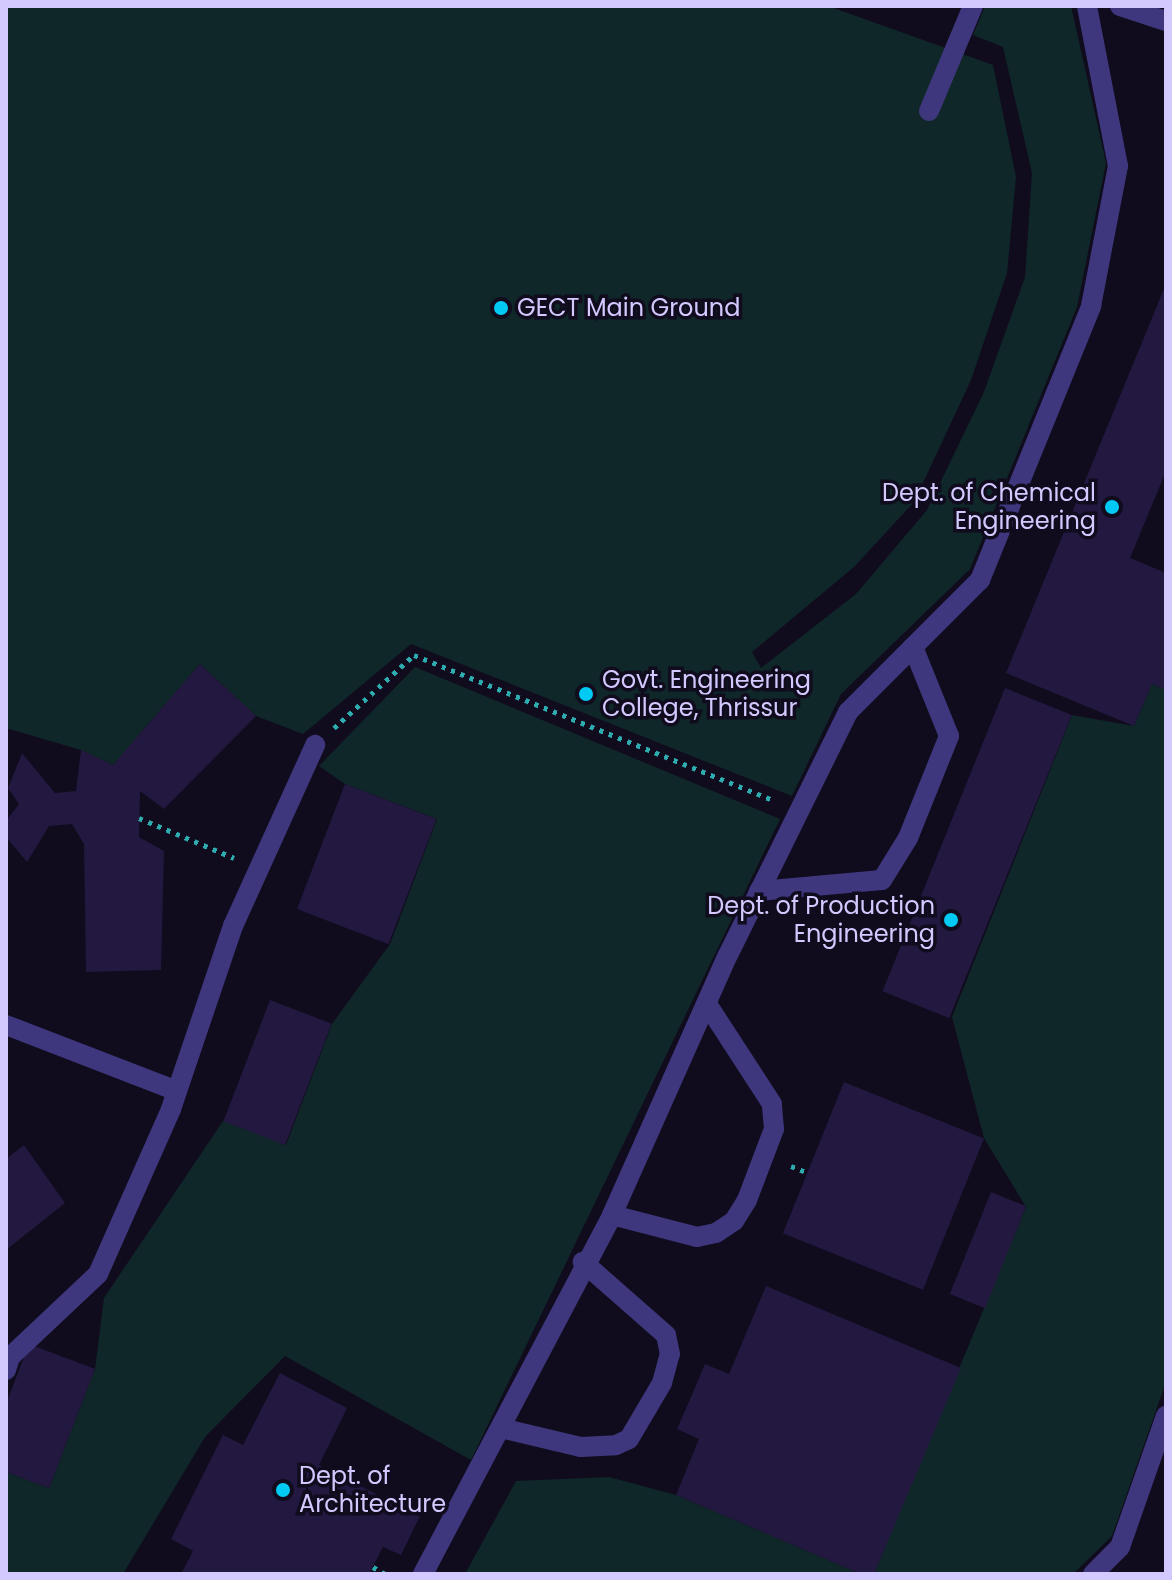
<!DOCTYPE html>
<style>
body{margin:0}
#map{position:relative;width:1172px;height:1580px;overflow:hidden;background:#100c1e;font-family:Poppins,sans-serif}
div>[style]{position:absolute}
.green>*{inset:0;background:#0f2728}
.building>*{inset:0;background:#23183f;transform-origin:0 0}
.path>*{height:5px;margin-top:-2.5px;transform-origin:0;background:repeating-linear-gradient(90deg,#2dadaf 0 4px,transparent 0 10px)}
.minor>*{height:20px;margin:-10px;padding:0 10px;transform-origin:10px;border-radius:10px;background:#3e377d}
.dots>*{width:22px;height:22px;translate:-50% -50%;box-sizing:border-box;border:4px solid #100c1e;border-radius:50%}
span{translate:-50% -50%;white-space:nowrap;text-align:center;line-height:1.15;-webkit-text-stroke:7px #100c1e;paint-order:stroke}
.poi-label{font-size:24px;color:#d3c9ff}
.left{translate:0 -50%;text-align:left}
.right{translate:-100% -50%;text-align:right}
.frame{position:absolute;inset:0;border:8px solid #d3c9ff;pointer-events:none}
</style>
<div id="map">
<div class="green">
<i style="clip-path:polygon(6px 6px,828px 6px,993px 65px,1016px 177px,1007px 273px,971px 380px,914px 502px,854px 567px,752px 652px,761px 668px,856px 594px,927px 510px,984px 392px,1025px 277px,1032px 173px,1003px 47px,973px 35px,985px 6px,1071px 6px,1106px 163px,1077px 307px,970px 569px,841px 694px,792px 796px,411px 644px,303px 734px,256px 716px,200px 664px,113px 765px,81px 750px,6px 728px)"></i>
<i style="clip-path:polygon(415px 667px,780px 819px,471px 1460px,285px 1356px,205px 1437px,123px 1574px,6px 1574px,6px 1472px,49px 1488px,95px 1369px,104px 1298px,223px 1121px,286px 1145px,332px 1024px,390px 944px,437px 819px,345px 784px,319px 766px)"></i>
<i style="clip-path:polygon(1152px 684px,1166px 690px,1166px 1382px,1112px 1536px,1073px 1574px,874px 1574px,1026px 1207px,984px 1138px,952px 1017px,1072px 715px,1134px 726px)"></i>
<i style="clip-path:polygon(609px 1477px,676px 1495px,861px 1574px,465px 1574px,516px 1481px)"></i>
</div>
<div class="building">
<i style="clip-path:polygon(1166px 284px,1166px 471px,1130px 558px,1166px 573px,1166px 690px,1152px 684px,1134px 726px,1006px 673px)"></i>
<i style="clip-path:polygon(200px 664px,256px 716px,164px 809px,140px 791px,139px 837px,164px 851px,161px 970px,86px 972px,84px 844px,72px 824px,49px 826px,27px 862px,6px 837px,6px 821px,19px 804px,8px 788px,22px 753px,55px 793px,76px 791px,81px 750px,113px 765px)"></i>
<i style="left:1005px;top:688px;width:72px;height:327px;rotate:22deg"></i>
<i style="left:345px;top:784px;width:98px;height:134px;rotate:21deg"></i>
<i style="left:270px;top:1000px;width:66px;height:130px;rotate:21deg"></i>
<i style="left:844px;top:1082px;width:151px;height:163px;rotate:22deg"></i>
<i style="clip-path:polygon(24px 1145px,65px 1203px,6px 1250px,6px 1159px)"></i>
<i style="left:991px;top:1192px;width:38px;height:110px;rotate:22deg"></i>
<i style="clip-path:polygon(766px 1286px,961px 1368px,874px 1574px,861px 1574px,676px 1495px,699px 1439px,677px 1429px,691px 1397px,705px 1364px,729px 1374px)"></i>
<i style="clip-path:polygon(29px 1344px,95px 1369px,49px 1488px,6px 1472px,6px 1404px)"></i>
<i style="clip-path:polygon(280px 1373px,347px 1408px,319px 1465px,420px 1516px,401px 1555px,383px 1547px,369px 1574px,181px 1574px,193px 1551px,171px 1539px,223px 1435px,243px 1445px)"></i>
</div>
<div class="path">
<i style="left:334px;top:728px;width:108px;rotate:-42.4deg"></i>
<i style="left:414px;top:655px;width:386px;rotate:22deg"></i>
<i style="left:139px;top:818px;width:103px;rotate:22.8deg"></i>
<i style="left:791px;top:1166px;width:18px;rotate:22deg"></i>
<i style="left:373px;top:1567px;width:14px;rotate:30deg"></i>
</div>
<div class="minor">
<i style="left:1120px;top:6px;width:48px;rotate:18.1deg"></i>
<i style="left:929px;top:111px;width:114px;rotate:-67.3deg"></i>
<i style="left:759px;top:891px;width:123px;rotate:-5.1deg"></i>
<i style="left:882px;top:880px;width:49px;rotate:-58.2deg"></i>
<i style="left:908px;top:838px;width:110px;rotate:-68.1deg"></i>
<i style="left:949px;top:736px;width:96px;rotate:-112deg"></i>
<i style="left:6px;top:1025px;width:183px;rotate:21.1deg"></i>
<i style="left:612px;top:1215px;width:88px;rotate:14.5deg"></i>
<i style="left:697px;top:1237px;width:19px;rotate:-12deg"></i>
<i style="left:716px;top:1233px;width:22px;rotate:-34deg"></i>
<i style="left:734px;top:1221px;width:25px;rotate:-58deg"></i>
<i style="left:747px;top:1200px;width:76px;rotate:-69.2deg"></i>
<i style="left:774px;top:1129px;width:25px;rotate:-95deg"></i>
<i style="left:772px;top:1104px;width:119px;rotate:-123deg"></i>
<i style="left:6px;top:1370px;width:14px;rotate:-73deg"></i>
<i style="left:10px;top:1357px;width:121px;rotate:-43.3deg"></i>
<i style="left:98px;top:1274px;width:180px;rotate:-66.1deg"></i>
<i style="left:171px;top:1109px;width:193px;rotate:-71.3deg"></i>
<i style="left:233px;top:926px;width:199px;rotate:-65.6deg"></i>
<i style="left:501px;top:1428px;width:82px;rotate:13.4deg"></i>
<i style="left:581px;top:1447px;width:35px;rotate:-3deg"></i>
<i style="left:616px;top:1445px;width:14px;rotate:-25deg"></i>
<i style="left:629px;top:1439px;width:65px;rotate:-59.5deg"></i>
<i style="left:662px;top:1383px;width:30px;rotate:-75deg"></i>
<i style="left:670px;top:1354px;width:19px;rotate:-102deg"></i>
<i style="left:666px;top:1335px;width:111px;rotate:-138.7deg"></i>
<i style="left:423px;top:1574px;width:406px;rotate:-62.2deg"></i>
<i style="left:612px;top:1215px;width:285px;rotate:-66deg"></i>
<i style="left:728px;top:955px;width:271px;rotate:-63.7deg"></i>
<i style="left:848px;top:712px;width:187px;rotate:-45deg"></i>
<i style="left:980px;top:580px;width:296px;rotate:-67.9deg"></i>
<i style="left:1091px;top:306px;width:143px;rotate:-79.1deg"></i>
<i style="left:1118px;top:166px;width:163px;rotate:-101deg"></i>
<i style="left:1093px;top:1574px;width:38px;rotate:-45deg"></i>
<i style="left:1120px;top:1547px;width:139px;rotate:-70.7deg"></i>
</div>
<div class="dots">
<i style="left:501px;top:308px;background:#00c9f4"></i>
<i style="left:1112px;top:507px;background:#00c9f4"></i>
<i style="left:586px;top:694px;background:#00c9f4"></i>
<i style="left:951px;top:920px;background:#00c9f4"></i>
<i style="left:283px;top:1490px;background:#00c9f4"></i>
</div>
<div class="poi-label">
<span class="left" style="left:517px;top:308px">GECT Main Ground</span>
<span class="right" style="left:1096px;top:507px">Dept. of Chemical<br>Engineering</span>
<span class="left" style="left:602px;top:694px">Govt. Engineering<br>College, Thrissur</span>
<span class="right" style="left:935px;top:920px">Dept. of Production<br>Engineering</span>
<span class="left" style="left:299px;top:1490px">Dept. of<br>Architecture</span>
</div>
<div class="frame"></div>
</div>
